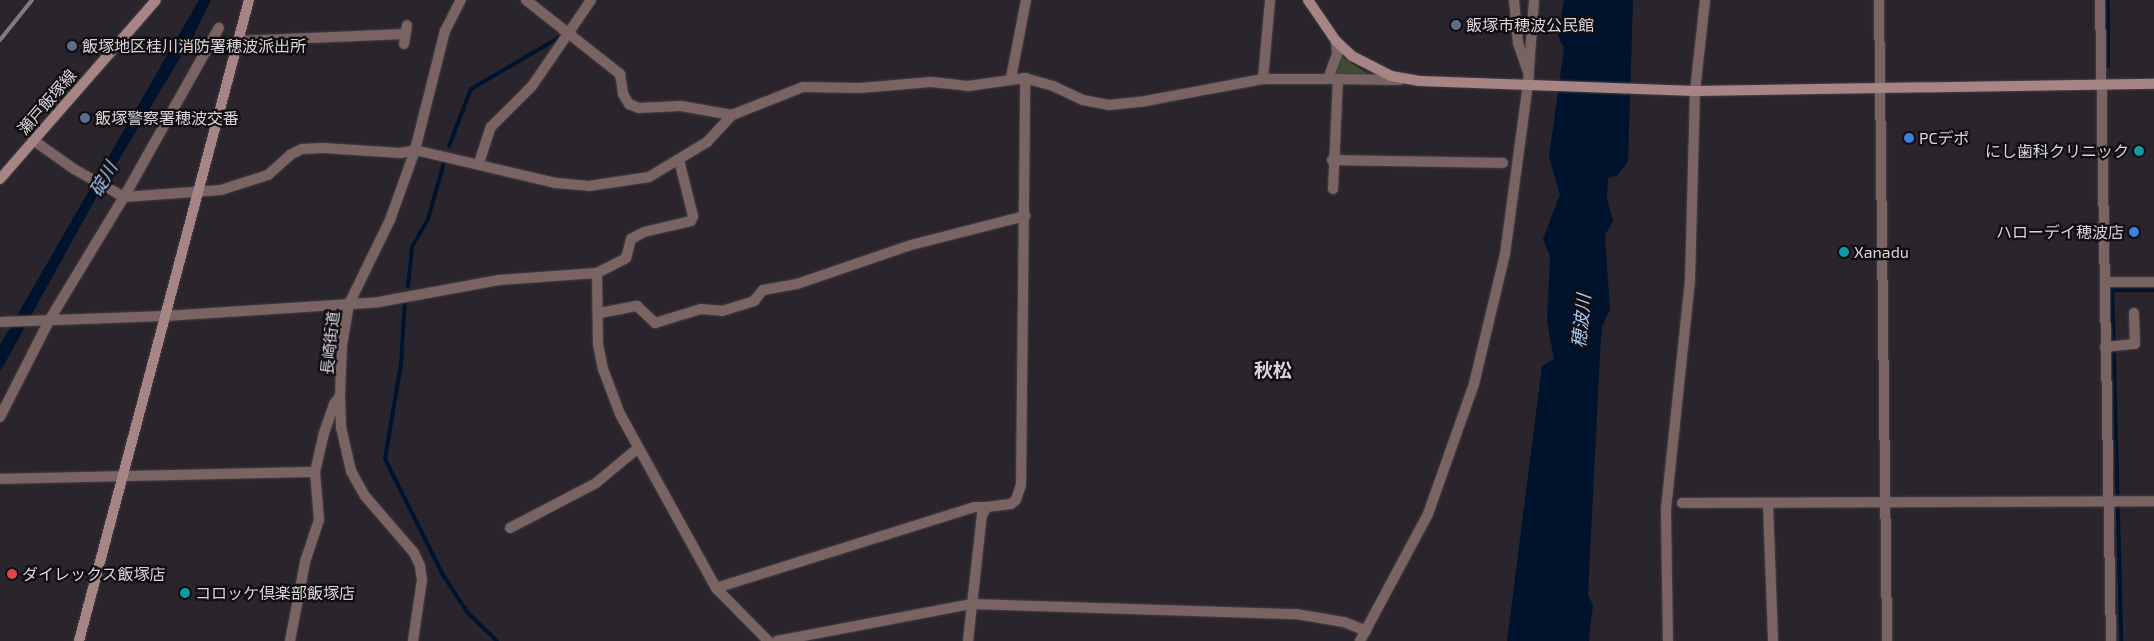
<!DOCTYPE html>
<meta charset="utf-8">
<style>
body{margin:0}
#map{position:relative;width:2154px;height:641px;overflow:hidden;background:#2a242c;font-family:"Exo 2","Noto Sans JP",sans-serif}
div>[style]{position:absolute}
.green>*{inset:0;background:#3f4d35}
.water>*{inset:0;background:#00132d}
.stream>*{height:4px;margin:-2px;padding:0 2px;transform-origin:2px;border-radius:2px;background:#00132d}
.roads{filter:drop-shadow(0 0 1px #464048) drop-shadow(0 0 1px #464048)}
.street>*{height:10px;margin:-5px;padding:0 5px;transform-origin:5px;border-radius:5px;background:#796363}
.secondary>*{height:10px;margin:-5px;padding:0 5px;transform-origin:5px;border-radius:5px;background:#a78585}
.rail>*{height:4px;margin:-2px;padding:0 2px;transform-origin:2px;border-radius:2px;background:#807b81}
.dots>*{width:14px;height:14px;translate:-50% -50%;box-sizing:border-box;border:2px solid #110e12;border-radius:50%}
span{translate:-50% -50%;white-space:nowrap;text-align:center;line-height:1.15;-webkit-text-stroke:4.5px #110e12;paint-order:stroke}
.poi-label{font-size:16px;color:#dad6db}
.left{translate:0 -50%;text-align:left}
.right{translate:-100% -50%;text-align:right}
.street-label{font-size:16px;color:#dad6db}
.water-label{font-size:18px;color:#a6caf6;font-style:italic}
.quarter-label{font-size:19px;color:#dad6db;font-weight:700}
</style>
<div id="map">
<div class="green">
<i style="clip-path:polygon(1341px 56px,1371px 76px,1335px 76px)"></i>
</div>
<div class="water">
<i style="clip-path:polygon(199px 0,211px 0,194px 35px,97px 196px,0 372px,0 345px)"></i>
<i style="clip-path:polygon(1564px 0,1633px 0,1628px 161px,1618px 175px,1608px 178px,1607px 198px,1613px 221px,1605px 235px,1610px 309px,1602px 327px,1600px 352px,1588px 595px,1593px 605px,1589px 641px,1507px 641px,1542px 366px,1554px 359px,1547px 322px,1550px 256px,1543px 239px,1560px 195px,1549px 157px,1564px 49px,1558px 36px)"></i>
</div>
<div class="stream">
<i style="left:2108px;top:66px;width:66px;rotate:-90deg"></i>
<i style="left:449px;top:146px;width:61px;rotate:-68.9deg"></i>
<i style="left:471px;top:89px;width:103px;rotate:-30.3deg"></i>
<i style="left:408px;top:286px;width:39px;rotate:-84deg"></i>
<i style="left:412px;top:247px;width:32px;rotate:-60deg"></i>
<i style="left:428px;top:219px;width:62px;rotate:-74.2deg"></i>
<i style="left:2112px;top:286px;width:355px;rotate:88.5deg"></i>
<i style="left:2112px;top:290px;width:42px"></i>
<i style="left:405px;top:300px;width:64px;rotate:93.6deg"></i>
<i style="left:401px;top:364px;width:96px;rotate:99.6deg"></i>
<i style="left:385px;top:459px;width:130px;rotate:63.4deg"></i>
<i style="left:443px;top:575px;width:45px;rotate:56.7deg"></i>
<i style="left:468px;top:613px;width:40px;rotate:44deg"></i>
</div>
<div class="roads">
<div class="street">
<i style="left:526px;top:0;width:120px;rotate:38.2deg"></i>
<i style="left:620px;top:74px;width:20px;rotate:81deg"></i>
<i style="left:623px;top:94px;width:12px;rotate:59deg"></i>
<i style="left:629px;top:104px;width:11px;rotate:22deg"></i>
<i style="left:639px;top:108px;width:42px;rotate:-2.7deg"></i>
<i style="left:681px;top:106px;width:52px;rotate:10deg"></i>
<i style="left:1514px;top:0;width:43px;rotate:84.7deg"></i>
<i style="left:1518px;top:43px;width:31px;rotate:71deg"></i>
<i style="left:1879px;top:0;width:641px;rotate:89.28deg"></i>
<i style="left:2100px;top:0;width:641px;rotate:89.02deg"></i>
<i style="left:238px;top:41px;width:167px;rotate:-2.4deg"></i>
<i style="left:404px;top:44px;width:19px;rotate:-81deg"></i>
<i style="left:1011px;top:78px;width:79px;rotate:-79.1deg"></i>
<i style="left:1263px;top:79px;width:79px;rotate:-84.9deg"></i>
<i style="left:1332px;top:79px;width:68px;rotate:0.8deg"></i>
<i style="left:33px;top:140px;width:50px;rotate:35.3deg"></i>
<i style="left:74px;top:169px;width:57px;rotate:29.2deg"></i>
<i style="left:124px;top:197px;width:97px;rotate:-4.1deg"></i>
<i style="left:221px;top:190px;width:49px;rotate:-17.7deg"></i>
<i style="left:268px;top:175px;width:30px;rotate:-42deg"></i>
<i style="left:290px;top:155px;width:13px;rotate:-27deg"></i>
<i style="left:302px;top:149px;width:21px;rotate:-3deg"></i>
<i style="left:323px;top:148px;width:78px;rotate:3.7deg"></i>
<i style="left:401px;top:153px;width:14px;rotate:-12deg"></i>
<i style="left:415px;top:150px;width:145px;rotate:13.2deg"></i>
<i style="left:556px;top:183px;width:33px;rotate:5deg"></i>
<i style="left:589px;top:186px;width:61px;rotate:-8.5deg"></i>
<i style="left:649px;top:177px;width:68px;rotate:-31.1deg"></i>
<i style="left:707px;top:142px;width:37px;rotate:-47deg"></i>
<i style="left:732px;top:115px;width:76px;rotate:-21.5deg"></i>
<i style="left:803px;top:87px;width:57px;rotate:1deg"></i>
<i style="left:860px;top:88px;width:71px;rotate:-4.8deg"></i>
<i style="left:931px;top:82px;width:37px;rotate:6deg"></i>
<i style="left:968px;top:86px;width:58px;rotate:-8deg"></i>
<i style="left:1025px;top:78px;width:29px;rotate:16deg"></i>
<i style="left:1053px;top:86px;width:33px;rotate:25deg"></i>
<i style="left:1083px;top:100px;width:26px;rotate:11deg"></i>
<i style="left:1109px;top:105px;width:31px;rotate:-6deg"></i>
<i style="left:1140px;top:102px;width:125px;rotate:-10.6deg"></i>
<i style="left:1263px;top:79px;width:65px"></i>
<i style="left:1328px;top:79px;width:27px;rotate:-70deg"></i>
<i style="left:1337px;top:54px;width:13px;rotate:-94deg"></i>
<i style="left:1332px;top:160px;width:171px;rotate:1deg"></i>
<i style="left:479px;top:163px;width:38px;rotate:-72deg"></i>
<i style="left:491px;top:127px;width:58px;rotate:-45deg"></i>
<i style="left:532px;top:86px;width:104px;rotate:-55.5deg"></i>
<i style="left:1333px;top:189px;width:110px;rotate:-87.4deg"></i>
<i style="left:597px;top:273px;width:71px;rotate:89.2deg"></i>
<i style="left:598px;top:344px;width:25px;rotate:79deg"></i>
<i style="left:603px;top:369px;width:48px;rotate:69.3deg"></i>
<i style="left:620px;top:414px;width:199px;rotate:61.1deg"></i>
<i style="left:716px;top:588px;width:74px;rotate:45.5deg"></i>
<i style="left:2105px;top:282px;width:49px"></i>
<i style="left:600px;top:313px;width:38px;rotate:-11deg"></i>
<i style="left:637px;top:306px;width:25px;rotate:43deg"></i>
<i style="left:655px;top:323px;width:48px;rotate:-16.9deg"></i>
<i style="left:701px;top:309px;width:21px;rotate:5deg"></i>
<i style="left:722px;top:311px;width:34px;rotate:-17deg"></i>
<i style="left:754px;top:301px;width:14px;rotate:-51deg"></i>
<i style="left:763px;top:290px;width:35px;rotate:-10deg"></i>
<i style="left:797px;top:284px;width:120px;rotate:-18.9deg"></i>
<i style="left:911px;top:245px;width:118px;rotate:-14.3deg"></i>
<i style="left:0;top:322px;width:165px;rotate:-2.1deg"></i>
<i style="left:165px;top:316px;width:214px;rotate:-3.7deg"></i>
<i style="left:379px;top:302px;width:122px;rotate:-10.4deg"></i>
<i style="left:499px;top:280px;width:98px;rotate:-4.1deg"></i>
<i style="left:597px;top:273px;width:33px;rotate:-27deg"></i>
<i style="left:626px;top:258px;width:20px;rotate:-75deg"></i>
<i style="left:631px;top:239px;width:15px;rotate:-28deg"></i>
<i style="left:644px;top:232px;width:48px;rotate:-13.2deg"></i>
<i style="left:691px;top:221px;width:5px;rotate:-68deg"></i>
<i style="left:693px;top:216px;width:58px;rotate:-104deg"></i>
<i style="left:2105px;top:347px;width:30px;rotate:-6deg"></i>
<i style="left:2135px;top:344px;width:31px;rotate:-92deg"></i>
<i style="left:340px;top:396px;width:31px;rotate:88deg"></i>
<i style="left:341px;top:427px;width:45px;rotate:77.2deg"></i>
<i style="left:351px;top:471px;width:29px;rotate:61deg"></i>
<i style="left:365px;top:496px;width:75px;rotate:49.3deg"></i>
<i style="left:414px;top:553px;width:14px;rotate:65deg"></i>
<i style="left:420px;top:566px;width:14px;rotate:82deg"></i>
<i style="left:422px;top:580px;width:62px;rotate:98.4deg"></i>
<i style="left:0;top:417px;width:110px;rotate:-63deg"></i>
<i style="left:50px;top:319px;width:143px;rotate:-58.8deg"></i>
<i style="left:124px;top:197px;width:194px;rotate:-60.7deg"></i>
<i style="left:0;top:479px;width:315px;rotate:-1.3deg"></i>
<i style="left:1682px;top:503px;width:472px;rotate:-0.2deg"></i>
<i style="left:1768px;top:503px;width:138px;rotate:87.9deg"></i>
<i style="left:510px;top:528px;width:97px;rotate:-27.6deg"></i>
<i style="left:596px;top:483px;width:55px;rotate:-39.8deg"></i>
<i style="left:716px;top:588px;width:271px;rotate:-17.4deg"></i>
<i style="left:975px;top:507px;width:12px"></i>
<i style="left:290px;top:641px;width:80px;rotate:-79.2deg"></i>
<i style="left:305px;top:562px;width:44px;rotate:-71.6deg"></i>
<i style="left:319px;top:520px;width:48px;rotate:-94.8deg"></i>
<i style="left:315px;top:472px;width:37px;rotate:-77deg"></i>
<i style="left:323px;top:436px;width:34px;rotate:-71deg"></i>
<i style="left:334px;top:404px;width:10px;rotate:-53deg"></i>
<i style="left:340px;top:396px;width:51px;rotate:-87.8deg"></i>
<i style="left:342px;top:345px;width:42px;rotate:-80.3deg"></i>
<i style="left:349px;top:304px;width:93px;rotate:-64deg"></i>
<i style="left:390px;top:220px;width:74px;rotate:-70.3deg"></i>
<i style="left:415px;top:150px;width:123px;rotate:-75.9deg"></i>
<i style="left:445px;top:31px;width:35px;rotate:-63deg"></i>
<i style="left:777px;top:641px;width:197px;rotate:-10.8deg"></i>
<i style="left:971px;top:604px;width:325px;rotate:1.8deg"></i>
<i style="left:1296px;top:614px;width:49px;rotate:9.5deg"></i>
<i style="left:1344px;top:622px;width:24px;rotate:22deg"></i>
<i style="left:968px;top:641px;width:127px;rotate:-83.7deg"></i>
<i style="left:982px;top:515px;width:9px;rotate:-58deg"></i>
<i style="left:987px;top:507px;width:24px;rotate:-7deg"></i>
<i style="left:1011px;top:504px;width:6px;rotate:-39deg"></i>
<i style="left:1016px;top:500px;width:16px;rotate:-72deg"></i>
<i style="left:1021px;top:485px;width:407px;rotate:-89.4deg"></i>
<i style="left:1360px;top:641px;width:144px;rotate:-61.8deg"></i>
<i style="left:1428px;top:514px;width:138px;rotate:-70.5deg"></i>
<i style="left:1474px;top:384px;width:134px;rotate:-76.6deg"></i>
<i style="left:1505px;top:254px;width:172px;rotate:-82.3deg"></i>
<i style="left:1528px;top:84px;width:84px;rotate:-85.9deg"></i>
<i style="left:1668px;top:641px;width:132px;rotate:-90.9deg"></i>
<i style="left:1666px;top:509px;width:229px;rotate:-84deg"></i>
<i style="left:1690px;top:281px;width:190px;rotate:-88.5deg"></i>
<i style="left:1695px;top:91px;width:92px;rotate:-83.7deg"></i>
</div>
<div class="secondary">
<i style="left:1308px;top:0;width:50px;rotate:55.7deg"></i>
<i style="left:1336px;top:41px;width:22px;rotate:43deg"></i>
<i style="left:1352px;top:56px;width:44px;rotate:27.1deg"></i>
<i style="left:1391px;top:76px;width:29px;rotate:10deg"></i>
<i style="left:1420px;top:81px;width:275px;rotate:2.1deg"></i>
<i style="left:1695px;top:91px;width:459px;rotate:-0.9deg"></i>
<i style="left:0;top:179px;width:237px;rotate:-48.9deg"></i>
<i style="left:79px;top:641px;width:663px;rotate:-75.15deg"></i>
</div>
</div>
<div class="rail">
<i style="left:0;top:40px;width:51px;rotate:-51.3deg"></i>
</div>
<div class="dots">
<i style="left:1456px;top:25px;background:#5c6f8a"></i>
<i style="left:72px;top:46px;background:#5c6f8a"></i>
<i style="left:85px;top:118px;background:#5c6f8a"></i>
<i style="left:1909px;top:138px;background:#3f7fe0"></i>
<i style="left:2139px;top:151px;background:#0f9aa8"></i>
<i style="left:2134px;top:232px;background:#3f7fe0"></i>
<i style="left:1844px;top:252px;background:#0f9aa8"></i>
<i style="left:12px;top:574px;background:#e0444e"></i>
<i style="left:185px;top:593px;background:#0f9aa8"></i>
</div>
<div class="poi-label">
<span class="left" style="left:1466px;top:25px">飯塚市穂波公民館</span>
<span class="left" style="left:82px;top:46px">飯塚地区桂川消防署穂波派出所</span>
<span class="left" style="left:95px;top:118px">飯塚警察署穂波交番</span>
<span class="left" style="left:1919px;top:138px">PCデポ</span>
<span class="right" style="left:2129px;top:151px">にし歯科クリニック</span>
<span class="right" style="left:2124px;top:232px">ハローデイ穂波店</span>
<span class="left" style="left:1854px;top:252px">Xanadu</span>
<span class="left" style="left:22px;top:574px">ダイレックス飯塚店</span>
<span class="left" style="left:195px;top:593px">コロッケ倶楽部飯塚店</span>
</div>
<div class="street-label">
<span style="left:47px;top:102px;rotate:-49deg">瀬戸飯塚線</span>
<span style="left:330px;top:343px;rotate:-84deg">長崎街道</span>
</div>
<div class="water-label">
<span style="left:103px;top:179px;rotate:-60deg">碇川</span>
<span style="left:1581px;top:321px;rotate:-84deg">穂波川</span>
</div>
<div class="quarter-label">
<span style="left:1273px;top:370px">秋松</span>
</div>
</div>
